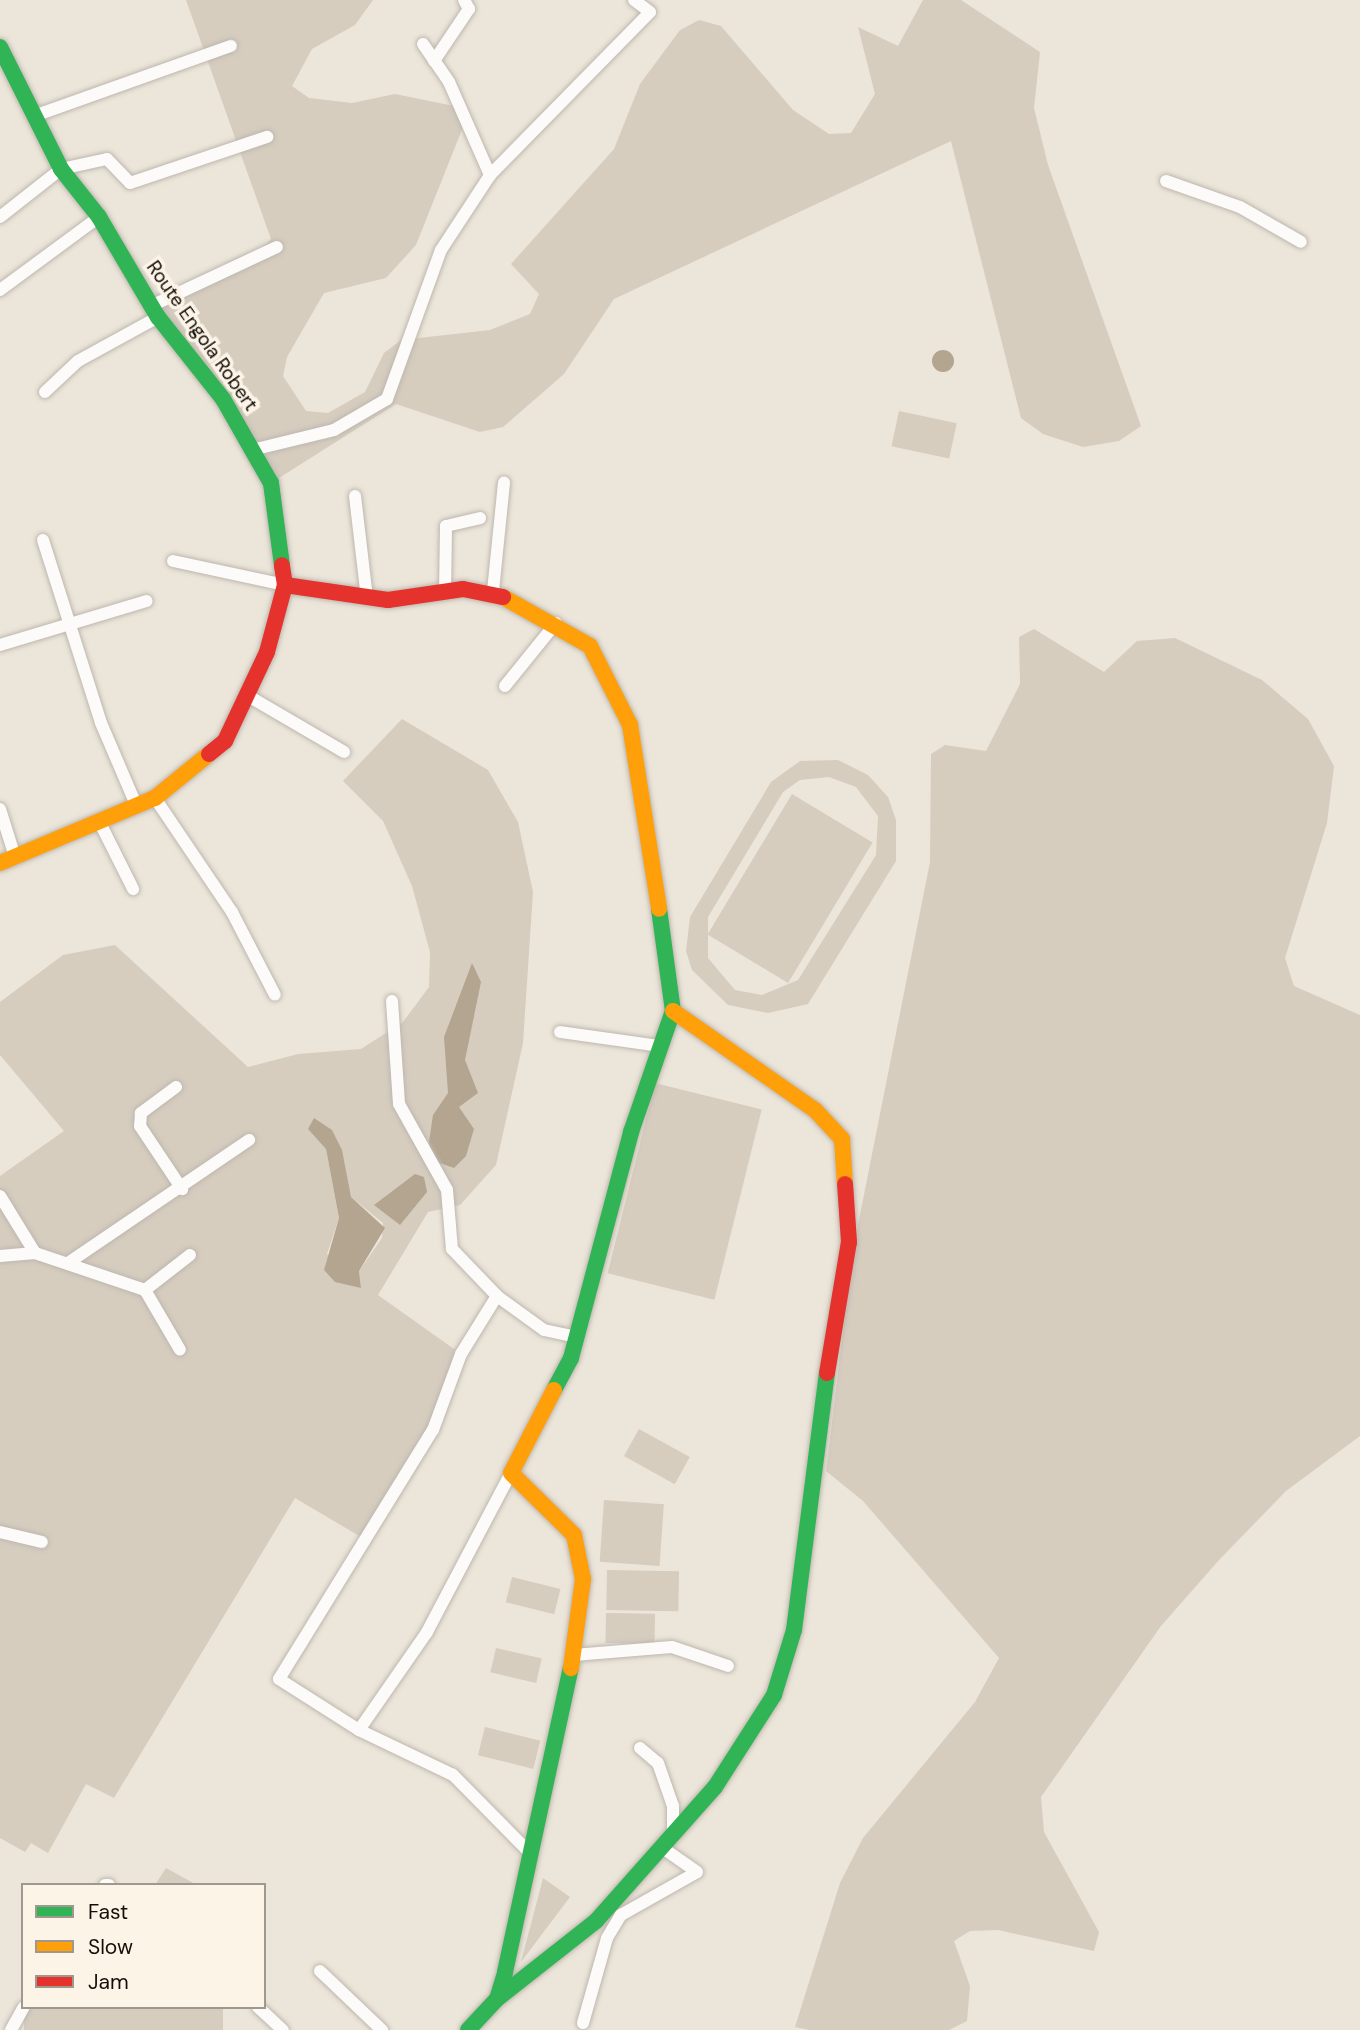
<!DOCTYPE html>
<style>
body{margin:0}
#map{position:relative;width:1360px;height:2030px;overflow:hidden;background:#ece5d9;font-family:"DM Sans",sans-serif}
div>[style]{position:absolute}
.green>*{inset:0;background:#d6cdbf;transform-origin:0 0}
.water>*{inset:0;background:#b3a590}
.round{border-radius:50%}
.roads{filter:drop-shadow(0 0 2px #bdb7af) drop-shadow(0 0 2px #bdb7af)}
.street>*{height:12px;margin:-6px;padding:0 6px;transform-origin:6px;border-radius:6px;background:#fcfbf9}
.fast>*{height:16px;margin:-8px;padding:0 8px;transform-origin:8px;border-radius:8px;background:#30b455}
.slow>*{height:16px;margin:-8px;padding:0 8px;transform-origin:8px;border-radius:8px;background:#ff9f0a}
.jam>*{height:16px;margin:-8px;padding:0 8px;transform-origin:8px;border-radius:8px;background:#e5322d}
span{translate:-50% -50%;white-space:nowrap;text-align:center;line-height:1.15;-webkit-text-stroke:7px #fdf4e8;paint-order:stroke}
.street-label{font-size:19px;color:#130e07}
.legend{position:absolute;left:21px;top:1883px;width:245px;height:126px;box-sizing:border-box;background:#fdf4e8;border:2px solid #9f988e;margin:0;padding:9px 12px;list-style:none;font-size:21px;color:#130e07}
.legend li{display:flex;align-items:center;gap:14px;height:35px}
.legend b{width:35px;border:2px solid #9f988e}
</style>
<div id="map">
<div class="green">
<i style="clip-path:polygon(186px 0,373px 0,355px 25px,312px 49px,292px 86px,309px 98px,352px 103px,395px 94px,459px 107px,463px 127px,416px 245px,386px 278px,324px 293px,287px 357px,283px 376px,306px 411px,328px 413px,365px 392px,384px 353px,401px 340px,490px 330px,530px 314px,539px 294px,511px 264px,614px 149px,640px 84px,680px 30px,699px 20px,721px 26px,793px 110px,829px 134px,851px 133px,875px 94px,858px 27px,898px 46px,923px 0,961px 0,1040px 52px,1034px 108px,1048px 165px,1141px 426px,1119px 441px,1083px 447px,1043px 434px,1021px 418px,951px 141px,614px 299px,564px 374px,503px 427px,480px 432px,396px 404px,271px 483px,153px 307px,247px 263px,271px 239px)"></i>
<i style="left:899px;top:411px;width:59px;height:36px;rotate:12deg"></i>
<i style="clip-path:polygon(1034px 629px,1104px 672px,1137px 641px,1175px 638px,1262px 680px,1308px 719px,1334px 766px,1327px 823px,1285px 958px,1294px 986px,1360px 1015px,1360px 1436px,1286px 1491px,1219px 1560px,1161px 1626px,1041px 1797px,1044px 1832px,1099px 1932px,1094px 1951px,998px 1930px,970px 1931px,954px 1941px,970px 1986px,967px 2021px,949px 2030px,809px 2030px,795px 2027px,840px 1883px,863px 1838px,975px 1702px,999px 1658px,863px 1501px,826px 1471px,853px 1250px,930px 862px,931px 754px,945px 745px,986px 751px,1020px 684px,1019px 637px)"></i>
<i style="clip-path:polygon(evenodd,402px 719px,488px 770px,518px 822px,533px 892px,523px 1043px,496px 1165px,460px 1205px,428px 1212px,378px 1295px,461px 1354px,452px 1387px,366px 1540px,295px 1498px,114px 1798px,86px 1784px,48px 1853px,31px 1843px,25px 1852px,0 1838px,0 1176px,64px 1131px,0 1055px,0 1002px,63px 955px,115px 945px,248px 1067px,298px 1054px,361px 1049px,403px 1022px,429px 987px,430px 952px,412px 886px,383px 821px,343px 781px,402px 719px,326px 1149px,351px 1197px,383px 1223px,382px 1238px,359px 1271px,361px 1288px,327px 1254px,339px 1218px,326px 1149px)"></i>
<i style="clip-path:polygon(evenodd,838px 760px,868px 775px,888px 797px,896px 820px,896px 861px,808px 1004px,768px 1013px,728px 1005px,692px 970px,686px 951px,690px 917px,771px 782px,800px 761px,838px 760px,829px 777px,856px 787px,878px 816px,876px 855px,798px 980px,762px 995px,735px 990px,708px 958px,708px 917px,783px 792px,800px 780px,829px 777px)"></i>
<i style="left:792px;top:794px;width:94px;height:164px;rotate:31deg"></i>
<i style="left:655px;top:1083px;width:110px;height:196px;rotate:14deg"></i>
<i style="left:639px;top:1429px;width:58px;height:31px;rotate:29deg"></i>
<i style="left:604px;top:1500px;width:60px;height:62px;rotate:4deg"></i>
<i style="left:607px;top:1570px;width:72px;height:40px;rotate:1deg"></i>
<i style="left:512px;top:1577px;width:50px;height:26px;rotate:14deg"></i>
<i style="left:606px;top:1613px;width:49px;height:30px;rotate:1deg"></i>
<i style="left:496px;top:1648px;width:47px;height:25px;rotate:13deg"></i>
<i style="left:485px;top:1727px;width:57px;height:29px;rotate:14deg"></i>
<i style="clip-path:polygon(166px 1868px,197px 1885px,155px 1885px)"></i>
<i style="clip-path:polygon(543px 1878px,570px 1897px,521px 1962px)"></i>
<i style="left:24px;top:2007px;width:199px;height:26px"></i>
</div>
<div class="water">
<i class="round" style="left:932px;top:350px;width:22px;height:22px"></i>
<i style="clip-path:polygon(472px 963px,481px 982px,465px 1060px,478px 1093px,459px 1107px,474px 1129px,466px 1156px,454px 1168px,434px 1161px,429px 1142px,433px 1115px,448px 1093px,444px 1037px)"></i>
<i style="clip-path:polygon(314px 1118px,332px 1130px,342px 1150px,351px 1197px,385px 1228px,359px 1271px,361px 1288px,335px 1282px,324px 1270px,339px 1218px,326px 1149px,308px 1129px)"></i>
<i style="clip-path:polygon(415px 1174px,424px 1177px,427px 1192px,400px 1225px,374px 1205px)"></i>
</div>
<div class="roads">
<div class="street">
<i style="left:423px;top:44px;width:46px;rotate:55.6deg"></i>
<i style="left:449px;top:82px;width:102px;rotate:66.2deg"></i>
<i style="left:434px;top:61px;width:63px;rotate:-56.1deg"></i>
<i style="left:469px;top:9px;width:10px;rotate:-119deg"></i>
<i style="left:34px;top:116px;width:209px;rotate:-19.6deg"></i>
<i style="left:1166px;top:181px;width:78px;rotate:19.4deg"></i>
<i style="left:1240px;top:207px;width:70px;rotate:29.8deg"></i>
<i style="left:0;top:217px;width:78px;rotate:-38.2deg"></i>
<i style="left:61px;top:169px;width:47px;rotate:-12.3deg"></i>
<i style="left:107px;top:159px;width:33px;rotate:46deg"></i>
<i style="left:130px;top:183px;width:145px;rotate:-18.6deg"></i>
<i style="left:0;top:290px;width:123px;rotate:-36.4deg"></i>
<i style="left:151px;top:306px;width:139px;rotate:-25.1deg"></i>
<i style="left:45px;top:392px;width:45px;rotate:-43.2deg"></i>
<i style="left:78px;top:361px;width:91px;rotate:-28.8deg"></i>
<i style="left:252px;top:450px;width:84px;rotate:-13.7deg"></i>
<i style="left:334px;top:430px;width:61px;rotate:-30.3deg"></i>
<i style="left:387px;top:399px;width:158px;rotate:-70.1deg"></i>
<i style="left:441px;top:250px;width:90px;rotate:-56.8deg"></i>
<i style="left:490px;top:175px;width:228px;rotate:-45.5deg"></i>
<i style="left:650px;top:12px;width:20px;rotate:-143deg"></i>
<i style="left:355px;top:496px;width:103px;rotate:83.3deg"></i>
<i style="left:43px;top:540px;width:192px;rotate:72.4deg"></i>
<i style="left:101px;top:723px;width:91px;rotate:66.8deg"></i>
<i style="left:173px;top:561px;width:115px;rotate:12.1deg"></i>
<i style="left:493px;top:591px;width:109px;rotate:-84.2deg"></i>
<i style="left:445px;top:592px;width:66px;rotate:-89.1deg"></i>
<i style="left:446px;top:526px;width:35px;rotate:-13deg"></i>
<i style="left:0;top:645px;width:153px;rotate:-16.7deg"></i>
<i style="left:505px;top:686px;width:81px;rotate:-51deg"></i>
<i style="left:250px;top:697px;width:109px;rotate:30.3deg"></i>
<i style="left:155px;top:798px;width:138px;rotate:56deg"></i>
<i style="left:232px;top:912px;width:93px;rotate:62.6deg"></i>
<i style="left:0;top:809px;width:50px;rotate:72.6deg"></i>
<i style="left:100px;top:823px;width:74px;rotate:63.4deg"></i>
<i style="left:392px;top:1001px;width:103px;rotate:86.1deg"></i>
<i style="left:399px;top:1104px;width:98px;rotate:60.8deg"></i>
<i style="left:447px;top:1190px;width:59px;rotate:85.2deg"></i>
<i style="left:452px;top:1249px;width:65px;rotate:46.2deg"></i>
<i style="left:560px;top:1032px;width:101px;rotate:8deg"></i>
<i style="left:176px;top:1087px;width:44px;rotate:143.4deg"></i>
<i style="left:141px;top:1113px;width:13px;rotate:94deg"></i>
<i style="left:140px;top:1126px;width:76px;rotate:56.3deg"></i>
<i style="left:0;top:1196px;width:67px;rotate:58.4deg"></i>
<i style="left:0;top:1256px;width:35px;rotate:-5deg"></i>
<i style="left:35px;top:1253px;width:116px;rotate:18.6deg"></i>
<i style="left:145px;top:1290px;width:69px;rotate:59.7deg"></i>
<i style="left:68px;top:1263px;width:219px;rotate:-34.2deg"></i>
<i style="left:145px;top:1290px;width:57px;rotate:-37.9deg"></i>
<i style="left:0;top:1532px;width:43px;rotate:13.4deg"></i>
<i style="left:574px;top:1655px;width:98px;rotate:-4.7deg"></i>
<i style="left:672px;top:1647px;width:59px;rotate:18.7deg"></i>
<i style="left:359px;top:1730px;width:119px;rotate:-55.2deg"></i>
<i style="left:427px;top:1632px;width:180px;rotate:-62.2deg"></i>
<i style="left:640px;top:1748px;width:23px;rotate:40deg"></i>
<i style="left:658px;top:1763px;width:46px;rotate:70.8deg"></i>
<i style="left:673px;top:1806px;width:27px;rotate:90deg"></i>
<i style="left:530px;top:1853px;width:110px;rotate:-134.6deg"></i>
<i style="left:453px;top:1775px;width:104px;rotate:-154.4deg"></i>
<i style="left:359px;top:1730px;width:95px;rotate:-147.5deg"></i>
<i style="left:279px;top:1679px;width:293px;rotate:-58.3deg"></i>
<i style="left:433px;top:1430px;width:81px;rotate:-69.8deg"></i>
<i style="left:461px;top:1354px;width:68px;rotate:-58.2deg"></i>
<i style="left:497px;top:1296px;width:58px;rotate:35.9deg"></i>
<i style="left:544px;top:1330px;width:33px;rotate:12deg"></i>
<i style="left:105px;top:1885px;width:4px"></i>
<i style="left:320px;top:1971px;width:86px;rotate:43.6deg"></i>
<i style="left:258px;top:2007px;width:34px;rotate:43deg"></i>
<i style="left:583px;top:2023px;width:88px;rotate:-74.2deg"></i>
<i style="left:607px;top:1938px;width:27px;rotate:-59deg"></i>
<i style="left:621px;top:1915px;width:87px;rotate:-29.5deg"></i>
<i style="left:697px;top:1872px;width:45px;rotate:-144.9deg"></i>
<i style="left:11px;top:2030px;width:26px;rotate:-61deg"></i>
</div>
<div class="fast">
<i style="left:0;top:47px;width:136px;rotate:63.4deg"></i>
<i style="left:61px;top:169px;width:61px;rotate:51.6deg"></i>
<i style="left:99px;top:217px;width:116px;rotate:59.5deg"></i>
<i style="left:158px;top:317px;width:105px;rotate:51.6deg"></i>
<i style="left:223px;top:399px;width:97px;rotate:60.3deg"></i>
<i style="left:271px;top:483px;width:83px;rotate:82.4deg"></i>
<i style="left:554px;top:1390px;width:36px;rotate:-62deg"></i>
<i style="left:571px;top:1358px;width:234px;rotate:-75.1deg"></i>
<i style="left:631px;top:1132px;width:128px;rotate:-70.9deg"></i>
<i style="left:673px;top:1011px;width:103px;rotate:-97.8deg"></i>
<i style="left:497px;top:1999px;width:126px;rotate:-38.2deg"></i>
<i style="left:596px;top:1921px;width:179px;rotate:-48.4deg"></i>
<i style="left:715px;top:1787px;width:109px;rotate:-57.3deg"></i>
<i style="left:774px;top:1695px;width:68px;rotate:-72.9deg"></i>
<i style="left:794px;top:1630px;width:259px;rotate:-82.7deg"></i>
<i style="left:468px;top:2030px;width:42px;rotate:-46.9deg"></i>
<i style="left:497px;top:1999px;width:28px;rotate:-73deg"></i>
<i style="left:505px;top:1972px;width:311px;rotate:-77.8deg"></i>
</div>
<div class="slow">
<i style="left:503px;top:597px;width:100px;rotate:29.4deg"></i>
<i style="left:590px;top:646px;width:89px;rotate:63.1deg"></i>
<i style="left:630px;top:725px;width:186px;rotate:81deg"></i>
<i style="left:0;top:863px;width:168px;rotate:-22.8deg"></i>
<i style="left:155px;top:798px;width:70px;rotate:-39.2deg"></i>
<i style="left:673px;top:1011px;width:173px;rotate:34.9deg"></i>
<i style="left:815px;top:1110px;width:40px;rotate:47deg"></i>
<i style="left:842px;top:1139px;width:45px;rotate:86.2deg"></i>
<i style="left:554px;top:1390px;width:93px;rotate:117.4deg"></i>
<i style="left:511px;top:1473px;width:88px;rotate:44.5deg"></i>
<i style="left:574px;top:1535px;width:45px;rotate:78.4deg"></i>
<i style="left:583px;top:1579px;width:90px;rotate:97.7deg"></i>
</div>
<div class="jam">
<i style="left:285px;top:585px;width:104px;rotate:8.3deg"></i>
<i style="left:388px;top:600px;width:76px;rotate:-8.3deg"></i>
<i style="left:463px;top:589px;width:41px;rotate:11.3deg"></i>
<i style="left:209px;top:754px;width:21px;rotate:-39deg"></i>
<i style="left:225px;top:741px;width:98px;rotate:-64.7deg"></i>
<i style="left:267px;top:652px;width:69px;rotate:-75deg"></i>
<i style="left:285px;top:585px;width:20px;rotate:-99deg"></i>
<i style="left:827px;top:1373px;width:133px;rotate:-80.5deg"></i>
<i style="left:849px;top:1242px;width:58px;rotate:-93.9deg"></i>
</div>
</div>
<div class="street-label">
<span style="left:202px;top:336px;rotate:55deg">Route Engola Robert</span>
</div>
<ul class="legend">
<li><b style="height:9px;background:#30b455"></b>Fast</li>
<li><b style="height:9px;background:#ff9f0a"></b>Slow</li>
<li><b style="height:9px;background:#e5322d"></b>Jam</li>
</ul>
</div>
